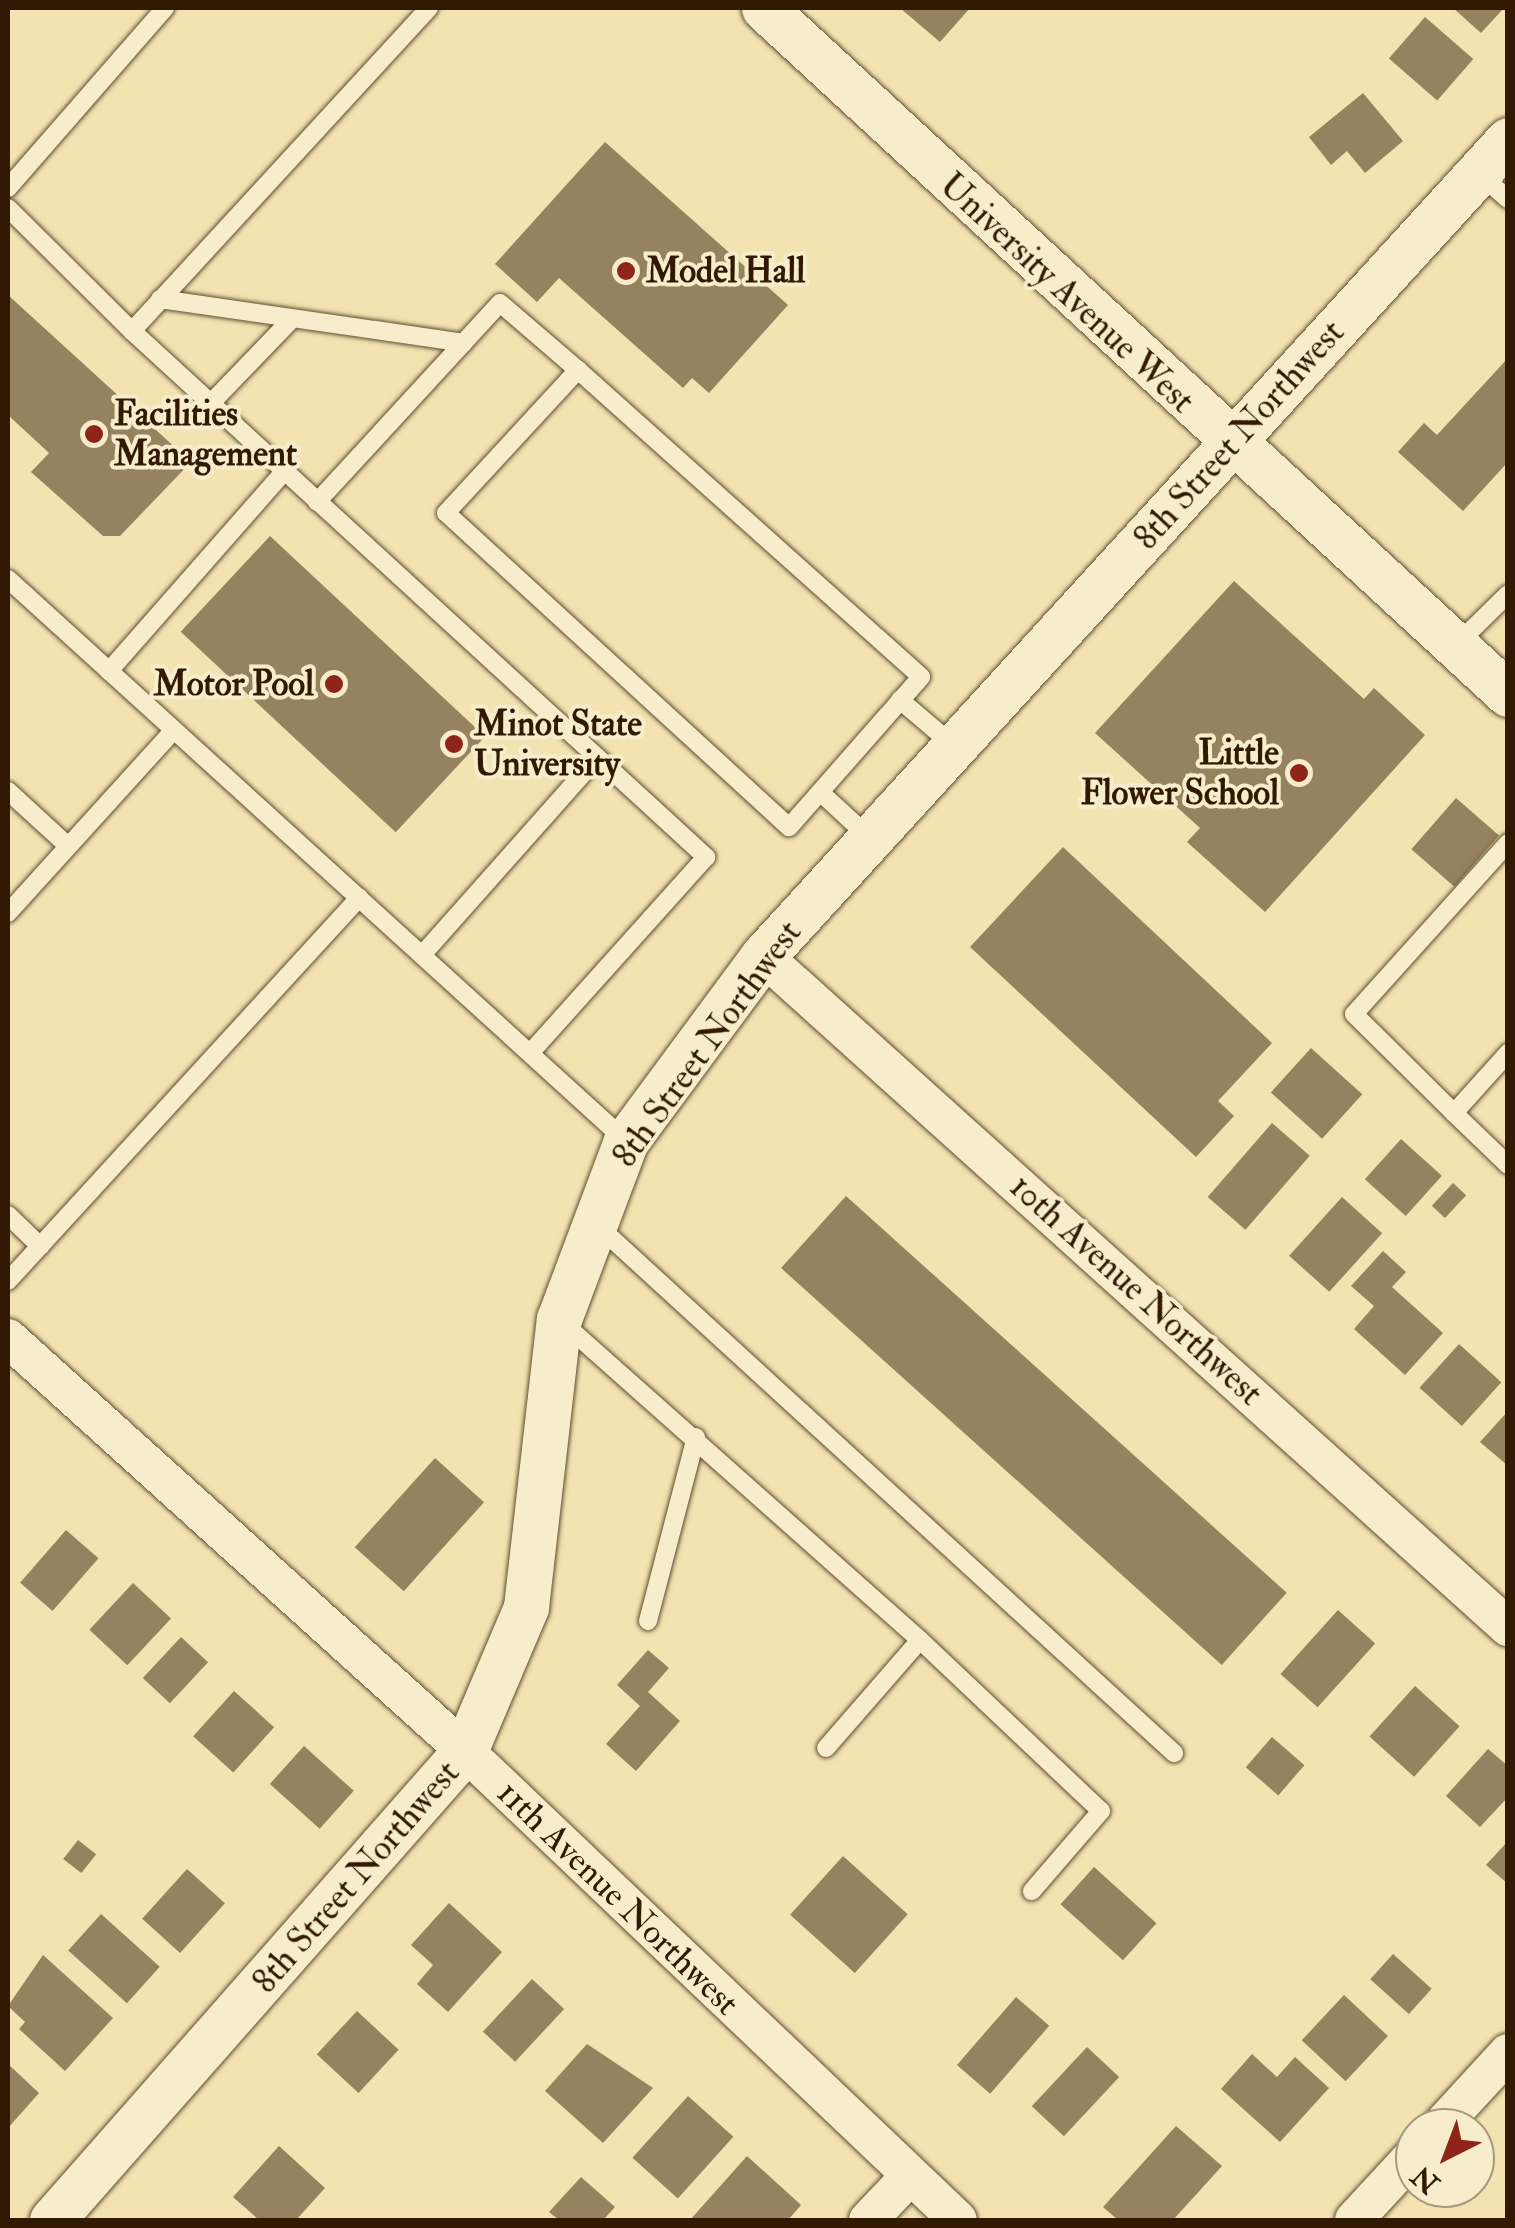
<!DOCTYPE html>
<style>
body{margin:0}
#map{position:relative;width:1515px;height:2228px;overflow:hidden;background:#f2e3b1;font-family:"IM FELL Double Pica",serif}
div>[style]{position:absolute}
.building>*{inset:0;background:#95825e;transform-origin:0 0}
.roads{filter:drop-shadow(0 0 2px #614c2f) drop-shadow(0 0 2px #614c2f)}
.service>*{height:18px;margin:-9px;padding:0 9px;transform-origin:9px;border-radius:9px;background:#f7edcc}
.minor>*{height:38px;margin:-19px;padding:0 19px;transform-origin:19px;border-radius:19px;background:#f7edcc}
.tertiary>*{height:45px;margin:-22.5px;padding:0 22.5px;transform-origin:22.5px;border-radius:22.5px;background:#f7edcc}
.dots>*{width:28px;height:28px;translate:-50% -50%;box-sizing:border-box;border:5px solid #f7edcc;border-radius:50%}
span{translate:-50% -50%;white-space:nowrap;text-align:center;line-height:1.15;-webkit-text-stroke:8px #f7edcc;paint-order:stroke}
.poi-label{font-size:35px;color:#311904;font-weight:700}
.left{translate:0 -50%;text-align:left}
.right{translate:-100% -50%;text-align:right}
.street-label{font-size:35px;color:#311904}
.frame{position:absolute;inset:0;border:10px solid #311904;pointer-events:none}
.north{position:absolute;left:1395px;top:2108px;width:100px;height:100px;box-sizing:border-box;background:#f7edcc;border:2px solid #a8987c;border-radius:50%;rotate:222deg;font-size:28px;font-weight:700;line-height:40px;text-align:center;color:#311904}
.north::after{content:'';display:block;margin:auto;width:35px;height:45px;background:#8f2418;clip-path:polygon(50% 0,100% 100%,50% 72%,0 100%)}
</style>
<div id="map">
<div class="building">
<i style="clip-path:polygon(900px 8px,970px 8px,940px 42px)"></i>
<i style="clip-path:polygon(1453px 8px,1504px 8px,1481px 33px)"></i>
<i style="left:1425px;top:17px;width:64px;height:55px;rotate:41deg"></i>
<i style="clip-path:polygon(1363px 93px,1403px 141px,1365px 173px,1347px 151px,1331px 165px,1309px 137px)"></i>
<i style="clip-path:polygon(605px 142px,788px 305px,709px 393px,692px 378px,683px 388px,559px 278px,537px 302px,495px 264px)"></i>
<i style="clip-path:polygon(8px 295px,191px 462px,120px 536px,103px 536px,31px 472px,49px 453px,8px 415px)"></i>
<i style="clip-path:polygon(1508px 358px,1508px 462px,1463px 511px,1398px 452px,1424px 423px,1437px 435px)"></i>
<i style="left:270px;top:536px;width:294px;height:131px;rotate:43deg"></i>
<i style="clip-path:polygon(1234px 581px,1364px 699px,1374px 688px,1425px 735px,1265px 912px,1187px 842px,1200px 828px,1095px 733px)"></i>
<i style="left:1456px;top:798px;width:57px;height:68px;rotate:41deg"></i>
<i style="clip-path:polygon(1063px 847px,1272px 1043px,1218px 1101px,1234px 1116px,1196px 1157px,970px 947px)"></i>
<i style="left:1311px;top:1048px;width:69px;height:60px;rotate:42deg"></i>
<i style="left:1272px;top:1123px;width:50px;height:98px;rotate:41deg"></i>
<i style="left:1401px;top:1139px;width:55px;height:54px;rotate:42deg"></i>
<i style="left:1453px;top:1183px;width:18px;height:31px;rotate:43deg"></i>
<i style="left:846px;top:1196px;width:593px;height:97px;rotate:42deg"></i>
<i style="left:1342px;top:1197px;width:54px;height:79px;rotate:42deg"></i>
<i style="clip-path:polygon(1383px 1251px,1406px 1272px,1392px 1287px,1443px 1333px,1405px 1375px,1354px 1329px,1374px 1306px,1351px 1286px)"></i>
<i style="left:1459px;top:1344px;width:57px;height:59px;rotate:42deg"></i>
<i style="clip-path:polygon(1508px 1411px,1508px 1466px,1480px 1442px)"></i>
<i style="left:435px;top:1458px;width:66px;height:120px;rotate:42deg"></i>
<i style="left:66px;top:1530px;width:43px;height:70px;rotate:41deg"></i>
<i style="left:133px;top:1583px;width:52px;height:64px;rotate:43deg"></i>
<i style="left:1338px;top:1610px;width:50px;height:86px;rotate:42deg"></i>
<i style="left:181px;top:1637px;width:37px;height:56px;rotate:43deg"></i>
<i style="clip-path:polygon(648px 1650px,669px 1668px,648px 1692px,680px 1721px,636px 1771px,606px 1744px,640px 1706px,617px 1685px)"></i>
<i style="left:1415px;top:1686px;width:60px;height:68px;rotate:42deg"></i>
<i style="left:234px;top:1691px;width:54px;height:61px;rotate:42deg"></i>
<i style="left:1272px;top:1737px;width:43px;height:40px;rotate:41deg"></i>
<i style="left:304px;top:1746px;width:67px;height:51px;rotate:42deg"></i>
<i style="clip-path:polygon(1488px 1749px,1508px 1766px,1508px 1797px,1480px 1827px,1446px 1796px)"></i>
<i style="left:78px;top:1840px;width:23px;height:24px;rotate:38deg"></i>
<i style="clip-path:polygon(1508px 1841px,1508px 1884px,1486px 1865px)"></i>
<i style="left:843px;top:1856px;width:87px;height:79px;rotate:42deg"></i>
<i style="left:1094px;top:1867px;width:84px;height:50px;rotate:42deg"></i>
<i style="left:187px;top:1869px;width:51px;height:67px;rotate:42deg"></i>
<i style="clip-path:polygon(449px 1903px,502px 1952px,448px 2012px,417px 1984px,433px 1965px,411px 1945px)"></i>
<i style="left:101px;top:1914px;width:79px;height:49px;rotate:42deg"></i>
<i style="left:1393px;top:1954px;width:52px;height:34px;rotate:42deg"></i>
<i style="clip-path:polygon(43px 1955px,113px 2018px,65px 2071px,19px 2029px,25px 2022px,8px 2006px)"></i>
<i style="left:532px;top:1979px;width:44px;height:72px;rotate:43deg"></i>
<i style="left:1344px;top:1995px;width:60px;height:62px;rotate:43deg"></i>
<i style="left:1016px;top:1997px;width:44px;height:90px;rotate:41deg"></i>
<i style="left:357px;top:2011px;width:57px;height:59px;rotate:43deg"></i>
<i style="clip-path:polygon(587px 2044px,653px 2088px,603px 2143px,545px 2091px)"></i>
<i style="left:1087px;top:2047px;width:44px;height:81px;rotate:43deg"></i>
<i style="clip-path:polygon(1252px 2054px,1277px 2077px,1295px 2057px,1329px 2088px,1280px 2142px,1221px 2089px)"></i>
<i style="clip-path:polygon(8px 2064px,39px 2093px,8px 2128px)"></i>
<i style="left:688px;top:2096px;width:61px;height:83px;rotate:42deg"></i>
<i style="clip-path:polygon(1176px 2126px,1222px 2166px,1173px 2220px,1118px 2220px,1103px 2207px)"></i>
<i style="clip-path:polygon(279px 2146px,325px 2188px,296px 2220px,259px 2220px,233px 2197px)"></i>
<i style="clip-path:polygon(747px 2156px,801px 2205px,788px 2220px,690px 2220px)"></i>
<i style="clip-path:polygon(581px 2177px,615px 2207px,603px 2220px,559px 2220px,549px 2212px)"></i>
</div>
<div class="roads">
<div class="service">
<i style="left:429px;top:8px;width:439px;rotate:132.6deg"></i>
<i style="left:132px;top:331px;width:779px;rotate:42.5deg"></i>
<i style="left:706px;top:857px;width:263px;rotate:131.9deg"></i>
<i style="left:1478px;top:173px;width:40px;rotate:41deg"></i>
<i style="left:8px;top:188px;width:239px;rotate:-48.9deg"></i>
<i style="left:8px;top:208px;width:175px;rotate:44.8deg"></i>
<i style="left:160px;top:299px;width:307px;rotate:8.2deg"></i>
<i style="left:212px;top:402px;width:115px;rotate:-46.1deg"></i>
<i style="left:317px;top:502px;width:270px;rotate:-47.4deg"></i>
<i style="left:500px;top:303px;width:103px;rotate:40.7deg"></i>
<i style="left:578px;top:370px;width:460px;rotate:41.8deg"></i>
<i style="left:921px;top:677px;width:200px;rotate:131.3deg"></i>
<i style="left:789px;top:827px;width:465px;rotate:-137.5deg"></i>
<i style="left:446px;top:513px;width:195px;rotate:-47.3deg"></i>
<i style="left:8px;top:579px;width:835px;rotate:42.28deg"></i>
<i style="left:1455px;top:646px;width:74px;rotate:-44.5deg"></i>
<i style="left:109px;top:671px;width:265px;rotate:-48.7deg"></i>
<i style="left:900px;top:700px;width:71px;rotate:40.4deg"></i>
<i style="left:8px;top:791px;width:81px;rotate:42.5deg"></i>
<i style="left:820px;top:792px;width:68px;rotate:42.6deg"></i>
<i style="left:1508px;top:843px;width:230px;rotate:132deg"></i>
<i style="left:1354px;top:1014px;width:141px;rotate:44.7deg"></i>
<i style="left:1454px;top:1113px;width:81px;rotate:-48deg"></i>
<i style="left:8px;top:913px;width:247px;rotate:-47.8deg"></i>
<i style="left:422px;top:955px;width:264px;rotate:-48.4deg"></i>
<i style="left:1454px;top:1113px;width:75px;rotate:43.9deg"></i>
<i style="left:8px;top:1215px;width:45px;rotate:44.1deg"></i>
<i style="left:598px;top:1226px;width:781px;rotate:42.46deg"></i>
<i style="left:8px;top:1281px;width:520px;rotate:-47.5deg"></i>
<i style="left:563px;top:1323px;width:477px;rotate:41.6deg"></i>
<i style="left:920px;top:1640px;width:143px;rotate:131deg"></i>
<i style="left:648px;top:1621px;width:190px;rotate:-75.4deg"></i>
<i style="left:920px;top:1640px;width:249px;rotate:43.4deg"></i>
<i style="left:1101px;top:1811px;width:106px;rotate:130.8deg"></i>
</div>
<div class="minor">
<i style="left:763px;top:956px;width:1003px;rotate:42.01deg"></i>
<i style="left:8px;top:1338px;width:616px;rotate:42.1deg"></i>
<i style="left:465px;top:1751px;width:680px;rotate:43.57deg"></i>
<i style="left:1439px;top:2128px;width:102px;rotate:-47.4deg"></i>
<i style="left:868px;top:2220px;width:59px;rotate:-46.4deg"></i>
<i style="left:1354px;top:2220px;width:90px;rotate:-47.3deg"></i>
</div>
<div class="tertiary">
<i style="left:764px;top:8px;width:1012px;rotate:42.68deg"></i>
<i style="left:52px;top:2220px;width:625px;rotate:-48.63deg"></i>
<i style="left:465px;top:1751px;width:156px;rotate:-67deg"></i>
<i style="left:526px;top:1607px;width:290px;rotate:-83.5deg"></i>
<i style="left:559px;top:1319px;width:190px;rotate:-69.4deg"></i>
<i style="left:626px;top:1141px;width:230px;rotate:-53.5deg"></i>
<i style="left:763px;top:956px;width:1105px;rotate:-47.6deg"></i>
</div>
</div>
<div class="dots">
<i style="left:626px;top:271px;background:#8f2418"></i>
<i style="left:94px;top:434px;background:#8f2418"></i>
<i style="left:334px;top:684px;background:#8f2418"></i>
<i style="left:454px;top:744px;background:#8f2418"></i>
<i style="left:1299px;top:773px;background:#8f2418"></i>
</div>
<div class="poi-label">
<span class="left" style="left:646px;top:271px">Model Hall</span>
<span class="left" style="left:114px;top:434px">Facilities<br>Management</span>
<span class="right" style="left:314px;top:684px">Motor Pool</span>
<span class="left" style="left:474px;top:744px">Minot State<br>University</span>
<span class="right" style="left:1279px;top:773px">Little<br>Flower School</span>
</div>
<div class="street-label">
<span style="left:1067px;top:293px;rotate:43deg">University Avenue West</span>
<span style="left:1239px;top:435px;rotate:-48deg">8th Street Northwest</span>
<span style="left:707px;top:1044px;rotate:-54deg">8th Street Northwest</span>
<span style="left:1136px;top:1290px;rotate:42deg">10th Avenue Northwest</span>
<span style="left:356px;top:1877px;rotate:-49deg">8th Street Northwest</span>
<span style="left:618px;top:1898px;rotate:44deg">11th Avenue Northwest</span>
</div>
<div class="frame"></div>
<div class="north">N</div>
</div>
